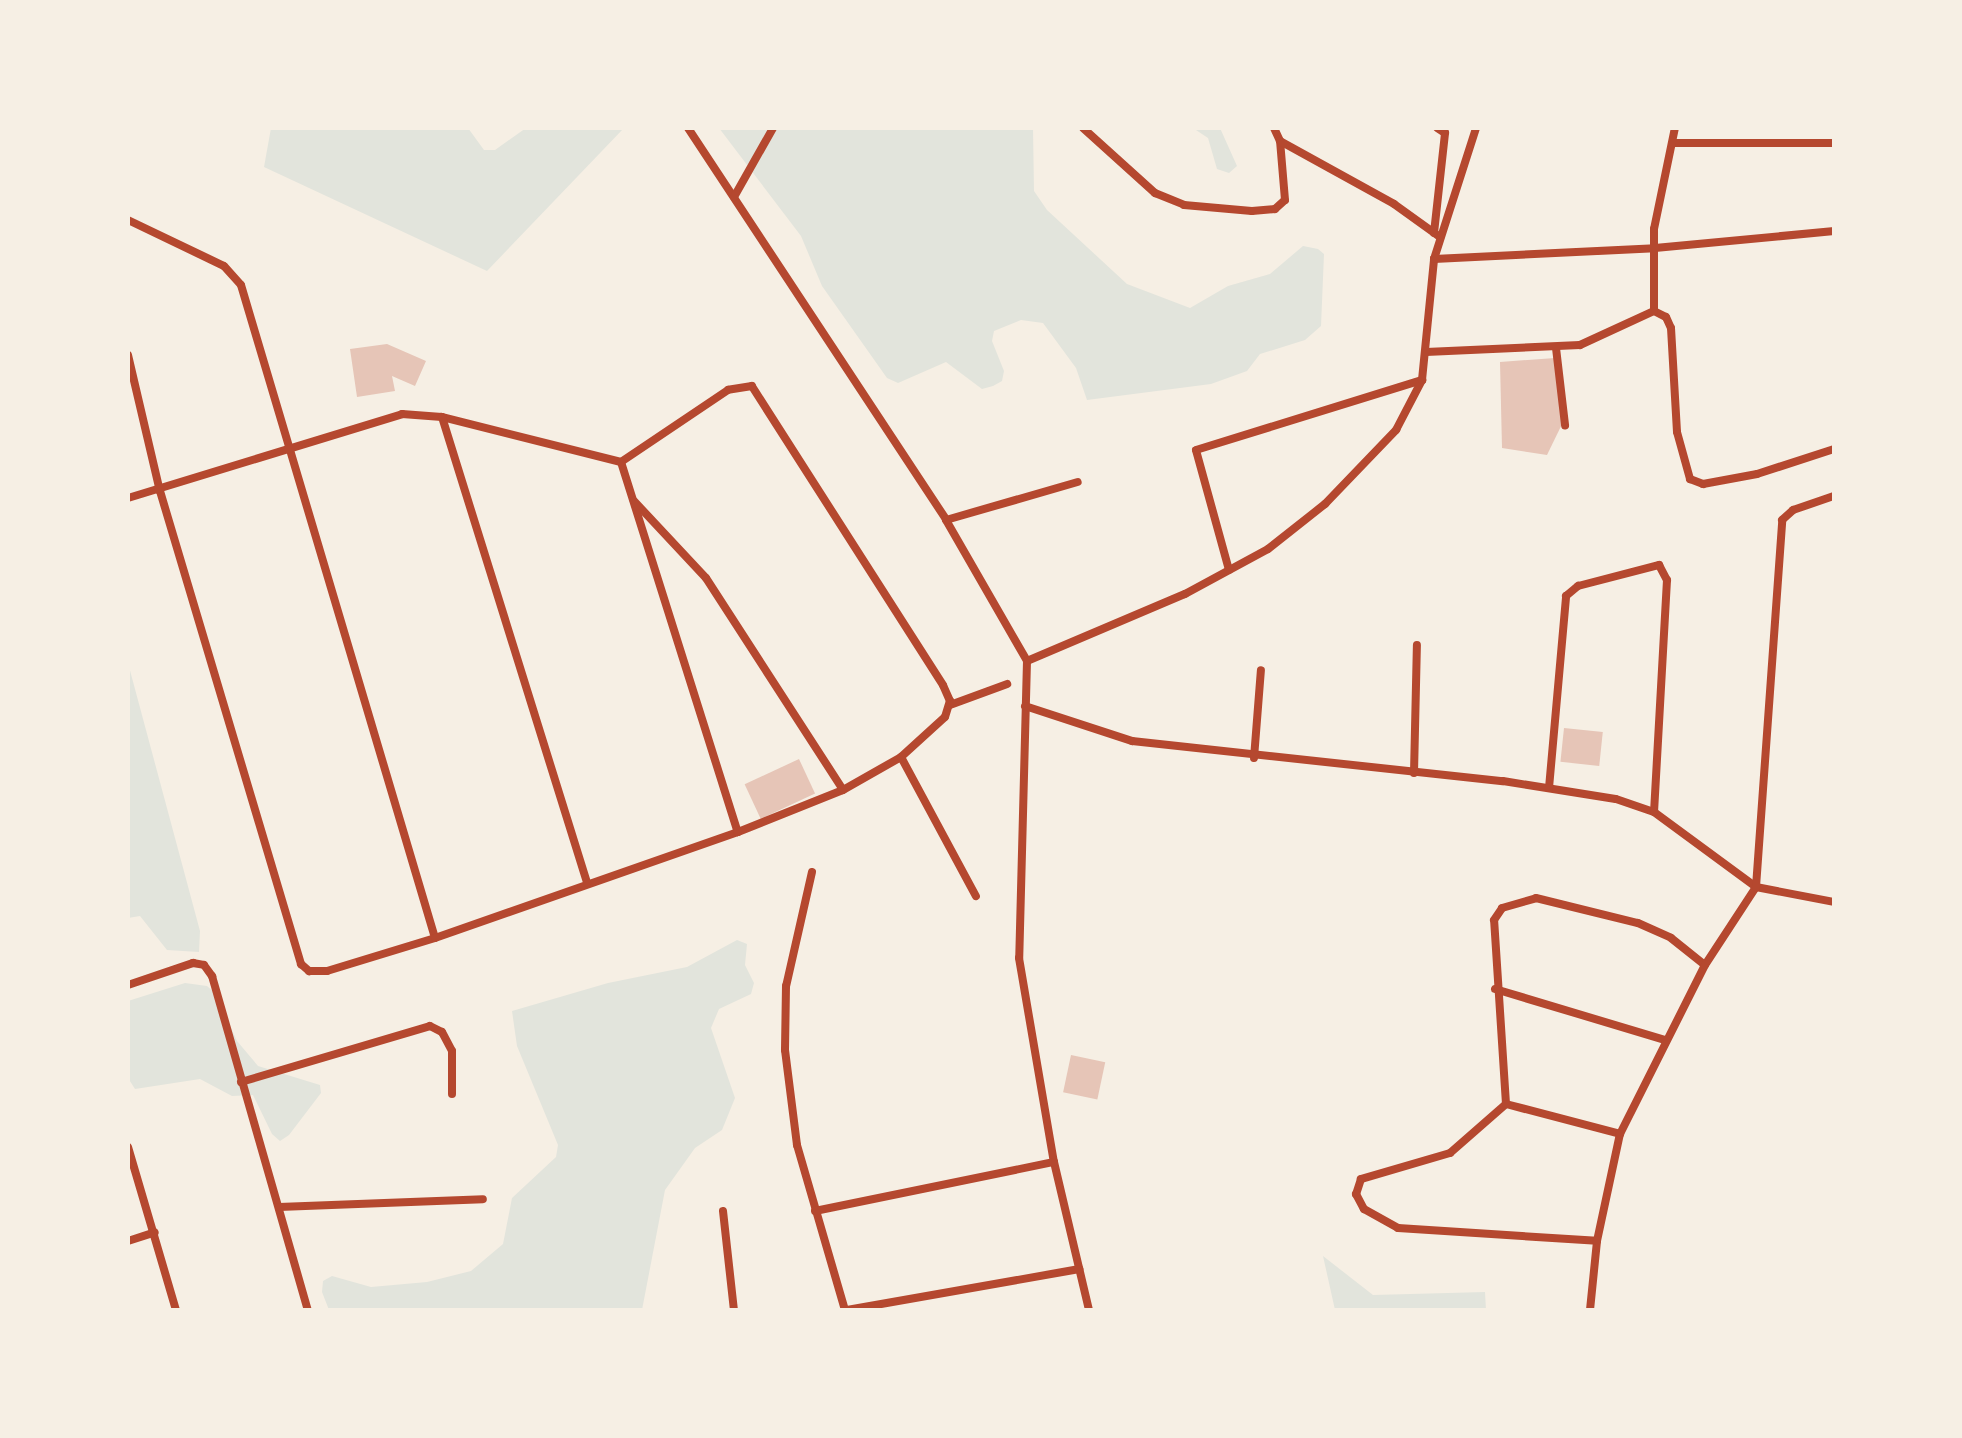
<!DOCTYPE html>
<style>
body{margin:0}
#map{position:relative;width:1962px;height:1438px;overflow:hidden;background:#f6efe4;font-family:Raleway,sans-serif}
div>[style]{position:absolute}
.green>*{inset:0;background:#e2e4dc}
.building>*{inset:0;background:#e6c5b7;transform-origin:0 0}
.minor>*{height:8px;margin:-4px;padding:0 4px;transform-origin:4px;border-radius:4px;background:#b5482f}
span{translate:-50% -50%;white-space:nowrap;text-align:center;line-height:1.15;-webkit-text-stroke:8px #f6efe4;paint-order:stroke}
.frame{position:absolute;inset:0;border:130px solid #f6efe4;pointer-events:none}
</style>
<div id="map">
<div class="green">
<i style="clip-path:polygon(271px 128px,468px 128px,484px 150px,495px 150px,526px 128px,624px 128px,487px 271px,264px 167px)"></i>
<i style="clip-path:polygon(719px 128px,1033px 128px,1034px 191px,1047px 210px,1127px 284px,1190px 308px,1228px 286px,1270px 274px,1303px 246px,1318px 249px,1324px 254px,1321px 326px,1305px 340px,1260px 354px,1247px 371px,1211px 384px,1087px 400px,1076px 368px,1043px 323px,1021px 320px,994px 331px,992px 341px,1004px 371px,1002px 381px,993px 386px,982px 389px,946px 362px,898px 383px,887px 378px,822px 286px,801px 236px)"></i>
<i style="clip-path:polygon(1193px 128px,1220px 128px,1237px 166px,1229px 173px,1217px 169px,1208px 138px)"></i>
<i style="clip-path:polygon(128px 663px,200px 931px,199px 952px,167px 950px,140px 916px,128px 918px)"></i>
<i style="clip-path:polygon(737px 940px,747px 944px,745px 965px,754px 983px,751px 994px,719px 1009px,711px 1028px,735px 1098px,722px 1130px,695px 1148px,665px 1190px,642px 1310px,329px 1310px,322px 1292px,323px 1281px,332px 1276px,371px 1287px,427px 1282px,471px 1271px,503px 1244px,512px 1198px,556px 1157px,558px 1145px,517px 1046px,512px 1011px,608px 983px,687px 967px)"></i>
<i style="clip-path:polygon(185px 983px,207px 986px,215px 993px,237px 1041px,258px 1066px,320px 1085px,321px 1093px,289px 1135px,280px 1141px,272px 1134px,253px 1095px,232px 1096px,200px 1079px,135px 1089px,128px 1078px,128px 1001px)"></i>
<i style="clip-path:polygon(1323px 1256px,1373px 1295px,1485px 1292px,1486px 1310px,1335px 1310px)"></i>
</div>
<div class="building">
<i style="clip-path:polygon(387px 344px,426px 361px,415px 386px,392px 376px,395px 391px,357px 397px,350px 349px)"></i>
<i style="clip-path:polygon(1555px 358px,1564px 420px,1547px 455px,1502px 448px,1500px 362px)"></i>
<i style="left:1564px;top:728px;width:39px;height:34px;rotate:6deg"></i>
<i style="left:799px;top:759px;width:38px;height:60px;rotate:65deg"></i>
<i style="left:1071px;top:1055px;width:35px;height:38px;rotate:12deg"></i>
</div>
<div class="minor">
<i style="left:688px;top:128px;width:469px;rotate:56.6deg"></i>
<i style="left:946px;top:520px;width:163px;rotate:60.1deg"></i>
<i style="left:1083px;top:128px;width:97px;rotate:42.1deg"></i>
<i style="left:1155px;top:193px;width:31px;rotate:22deg"></i>
<i style="left:1184px;top:205px;width:68px;rotate:5deg"></i>
<i style="left:1252px;top:211px;width:23px;rotate:-5deg"></i>
<i style="left:1275px;top:209px;width:13px;rotate:-42deg"></i>
<i style="left:1285px;top:200px;width:59px;rotate:-94.8deg"></i>
<i style="left:1274px;top:128px;width:14px;rotate:65deg"></i>
<i style="left:1280px;top:141px;width:130px;rotate:28.9deg"></i>
<i style="left:1394px;top:204px;width:57px;rotate:35.7deg"></i>
<i style="left:1674px;top:143px;width:160px"></i>
<i style="left:734px;top:197px;width:79px;rotate:-60.5deg"></i>
<i style="left:128px;top:220px;width:106px;rotate:25.6deg"></i>
<i style="left:224px;top:266px;width:25px;rotate:48deg"></i>
<i style="left:241px;top:285px;width:681px;rotate:73.45deg"></i>
<i style="left:1434px;top:233px;width:101px;rotate:-83.7deg"></i>
<i style="left:1445px;top:133px;width:9px;rotate:-148deg"></i>
<i style="left:1434px;top:259px;width:221px;rotate:-2.8deg"></i>
<i style="left:1655px;top:248px;width:180px;rotate:-5.4deg"></i>
<i style="left:1654px;top:311px;width:13px;rotate:27deg"></i>
<i style="left:1666px;top:317px;width:12px;rotate:66deg"></i>
<i style="left:1671px;top:328px;width:104px;rotate:86.7deg"></i>
<i style="left:1677px;top:432px;width:49px;rotate:74.5deg"></i>
<i style="left:1690px;top:479px;width:14px;rotate:21deg"></i>
<i style="left:1703px;top:484px;width:55px;rotate:-10.5deg"></i>
<i style="left:1757px;top:474px;width:81px;rotate:-18deg"></i>
<i style="left:1654px;top:311px;width:82px;rotate:-90deg"></i>
<i style="left:1654px;top:229px;width:103px;rotate:-78.3deg"></i>
<i style="left:1556px;top:348px;width:78px;rotate:83.3deg"></i>
<i style="left:1426px;top:352px;width:154px;rotate:-2.6deg"></i>
<i style="left:1580px;top:345px;width:81px;rotate:-24.7deg"></i>
<i style="left:128px;top:355px;width:140px;rotate:76.8deg"></i>
<i style="left:160px;top:491px;width:494px;rotate:73.4deg"></i>
<i style="left:301px;top:964px;width:11px;rotate:41deg"></i>
<i style="left:309px;top:971px;width:18px"></i>
<i style="left:327px;top:971px;width:113px;rotate:-17deg"></i>
<i style="left:435px;top:938px;width:321px;rotate:-19.3deg"></i>
<i style="left:738px;top:832px;width:113px;rotate:-21.8deg"></i>
<i style="left:843px;top:790px;width:67px;rotate:-29.6deg"></i>
<i style="left:901px;top:757px;width:59px;rotate:-42.3deg"></i>
<i style="left:945px;top:717px;width:17px;rotate:-73deg"></i>
<i style="left:950px;top:701px;width:17px;rotate:-114deg"></i>
<i style="left:943px;top:685px;width:355px;rotate:-122.6deg"></i>
<i style="left:752px;top:386px;width:24px;rotate:171deg"></i>
<i style="left:728px;top:390px;width:129px;rotate:146.1deg"></i>
<i style="left:621px;top:462px;width:185px;rotate:-165.9deg"></i>
<i style="left:621px;top:462px;width:388px;rotate:72.5deg"></i>
<i style="left:128px;top:498px;width:287px;rotate:-17deg"></i>
<i style="left:402px;top:414px;width:40px;rotate:4.3deg"></i>
<i style="left:442px;top:417px;width:488px;rotate:72.7deg"></i>
<i style="left:634px;top:501px;width:105px;rotate:46.9deg"></i>
<i style="left:706px;top:578px;width:252px;rotate:57.1deg"></i>
<i style="left:946px;top:520px;width:137px;rotate:-16.1deg"></i>
<i style="left:1229px;top:570px;width:124px;rotate:-105.4deg"></i>
<i style="left:1196px;top:450px;width:237px;rotate:-17.2deg"></i>
<i style="left:1027px;top:661px;width:172px;rotate:-23deg"></i>
<i style="left:1185px;top:594px;width:94px;rotate:-28.5deg"></i>
<i style="left:1268px;top:549px;width:73px;rotate:-38.3deg"></i>
<i style="left:1325px;top:504px;width:103px;rotate:-46.2deg"></i>
<i style="left:1396px;top:430px;width:56px;rotate:-62.5deg"></i>
<i style="left:1422px;top:380px;width:122px;rotate:-84.3deg"></i>
<i style="left:1434px;top:259px;width:138px;rotate:-72.2deg"></i>
<i style="left:1027px;top:661px;width:297px;rotate:91.5deg"></i>
<i style="left:1019px;top:958px;width:207px;rotate:80.3deg"></i>
<i style="left:1054px;top:1162px;width:152px;rotate:76.7deg"></i>
<i style="left:950px;top:705px;width:61px;rotate:-20.2deg"></i>
<i style="left:1025px;top:706px;width:113px;rotate:18.1deg"></i>
<i style="left:1132px;top:741px;width:373px;rotate:6.2deg"></i>
<i style="left:1503px;top:781px;width:114px;rotate:9.1deg"></i>
<i style="left:1616px;top:799px;width:40px;rotate:18.9deg"></i>
<i style="left:1654px;top:812px;width:127px;rotate:36.3deg"></i>
<i style="left:1756px;top:887px;width:79px;rotate:10.9deg"></i>
<i style="left:901px;top:757px;width:158px;rotate:61.7deg"></i>
<i style="left:1254px;top:758px;width:88px;rotate:-85.5deg"></i>
<i style="left:1414px;top:773px;width:128px;rotate:-88.7deg"></i>
<i style="left:1549px;top:788px;width:193px;rotate:-84.9deg"></i>
<i style="left:1566px;top:596px;width:16px;rotate:-40deg"></i>
<i style="left:1578px;top:586px;width:84px;rotate:-14.5deg"></i>
<i style="left:1659px;top:565px;width:17px;rotate:62deg"></i>
<i style="left:1667px;top:580px;width:232px;rotate:93.2deg"></i>
<i style="left:812px;top:872px;width:117px;rotate:102.8deg"></i>
<i style="left:786px;top:986px;width:64px;rotate:90.9deg"></i>
<i style="left:785px;top:1050px;width:96px;rotate:82.8deg"></i>
<i style="left:797px;top:1145px;width:172px;rotate:73.8deg"></i>
<i style="left:128px;top:985px;width:69px;rotate:-18.7deg"></i>
<i style="left:193px;top:963px;width:11px;rotate:10deg"></i>
<i style="left:204px;top:965px;width:14px;rotate:54deg"></i>
<i style="left:212px;top:976px;width:348px;rotate:74deg"></i>
<i style="left:1495px;top:989px;width:177px;rotate:16.7deg"></i>
<i style="left:241px;top:1082px;width:197px;rotate:-16.5deg"></i>
<i style="left:430px;top:1026px;width:13px;rotate:27deg"></i>
<i style="left:442px;top:1032px;width:21px;rotate:62deg"></i>
<i style="left:452px;top:1051px;width:43px;rotate:90deg"></i>
<i style="left:1506px;top:1104px;width:74px;rotate:138.8deg"></i>
<i style="left:1450px;top:1153px;width:93px;rotate:163.7deg"></i>
<i style="left:1361px;top:1179px;width:16px;rotate:108deg"></i>
<i style="left:1356px;top:1194px;width:17px;rotate:62deg"></i>
<i style="left:1364px;top:1209px;width:39px;rotate:29deg"></i>
<i style="left:1398px;top:1228px;width:199px;rotate:3.7deg"></i>
<i style="left:1506px;top:1104px;width:184px;rotate:-93.7deg"></i>
<i style="left:1494px;top:920px;width:14px;rotate:-56deg"></i>
<i style="left:1502px;top:908px;width:35px;rotate:-16deg"></i>
<i style="left:1536px;top:898px;width:105px;rotate:13.8deg"></i>
<i style="left:1638px;top:923px;width:36px;rotate:24deg"></i>
<i style="left:1671px;top:938px;width:43px;rotate:38.5deg"></i>
<i style="left:1506px;top:1104px;width:118px;rotate:14.7deg"></i>
<i style="left:128px;top:1147px;width:170px;rotate:73.6deg"></i>
<i style="left:279px;top:1207px;width:204px;rotate:-2.2deg"></i>
<i style="left:723px;top:1211px;width:100px;rotate:83.7deg"></i>
<i style="left:815px;top:1211px;width:244px;rotate:-11.6deg"></i>
<i style="left:128px;top:1241px;width:28px;rotate:-18deg"></i>
<i style="left:847px;top:1310px;width:236px;rotate:-10deg"></i>
<i style="left:1590px;top:1310px;width:69px;rotate:-84.2deg"></i>
<i style="left:1597px;top:1241px;width:109px;rotate:-77.9deg"></i>
<i style="left:1620px;top:1134px;width:189px;rotate:-63.3deg"></i>
<i style="left:1705px;top:965px;width:93px;rotate:-56.8deg"></i>
<i style="left:1756px;top:887px;width:368px;rotate:-85.9deg"></i>
<i style="left:1782px;top:520px;width:15px;rotate:-42deg"></i>
<i style="left:1793px;top:510px;width:43px;rotate:-18.9deg"></i>
</div>
<div class="frame"></div>
</div>
